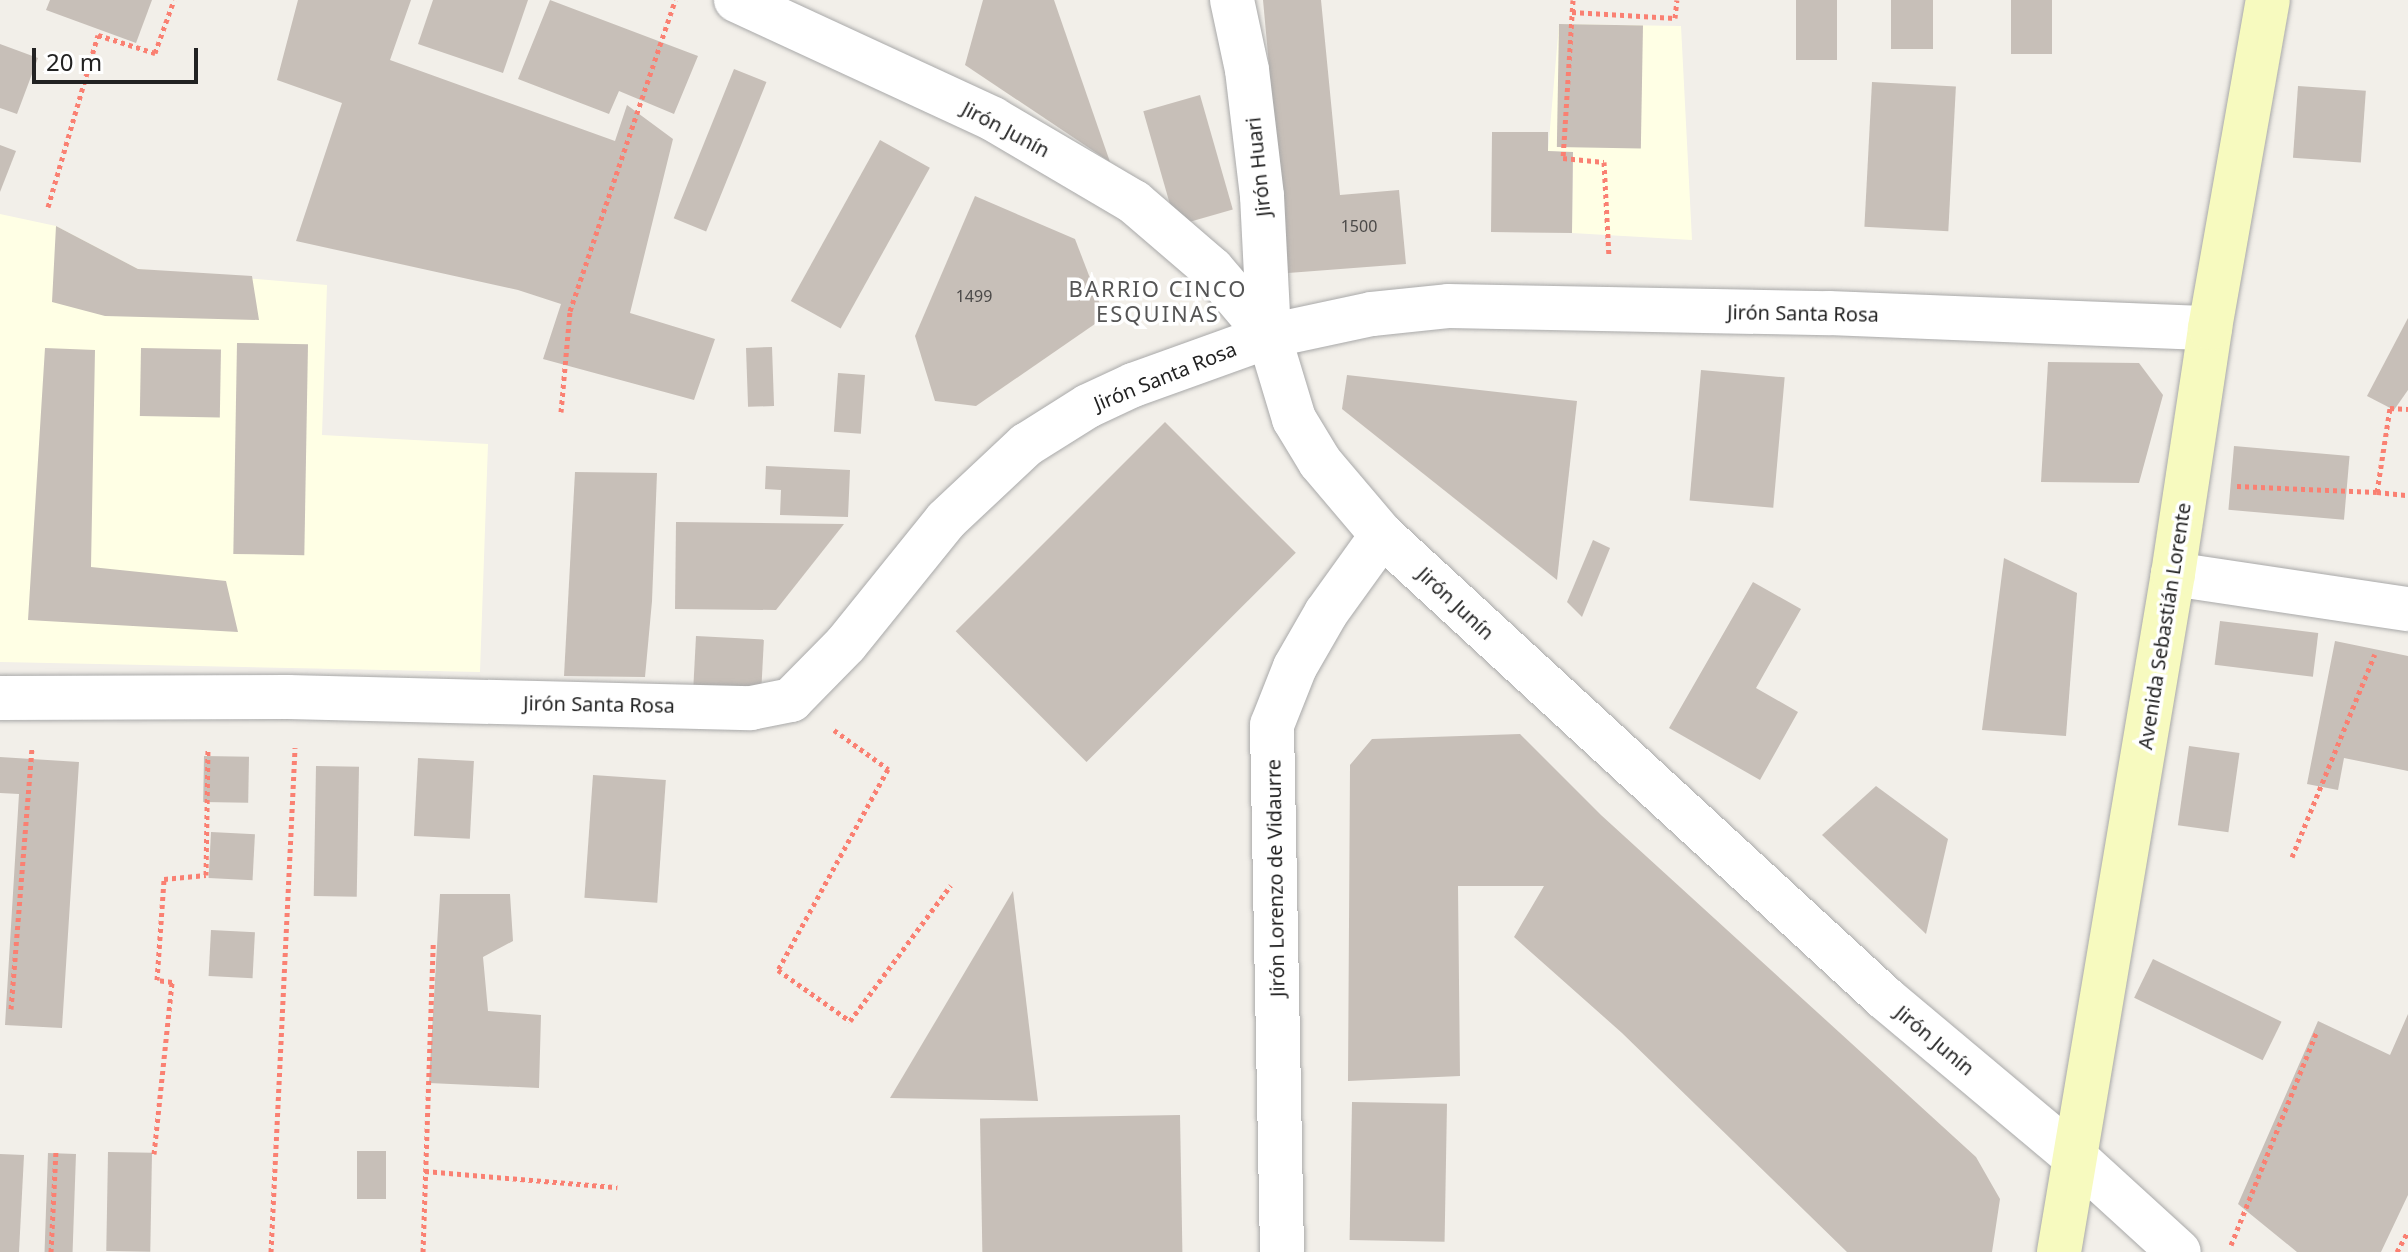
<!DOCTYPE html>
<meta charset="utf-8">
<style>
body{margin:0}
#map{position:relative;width:2408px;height:1252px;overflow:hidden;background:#f2efe9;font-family:"Noto Sans",sans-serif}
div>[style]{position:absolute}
.education>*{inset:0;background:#ffffe5}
.building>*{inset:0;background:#c7bfb8;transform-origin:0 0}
.path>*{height:5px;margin-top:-2.5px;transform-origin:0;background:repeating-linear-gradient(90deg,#fa8072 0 4px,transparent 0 8px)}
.roads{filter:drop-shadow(0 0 2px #a9a9a9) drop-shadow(0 0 2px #a9a9a9)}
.minor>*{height:44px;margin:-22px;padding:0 22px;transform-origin:22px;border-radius:22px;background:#fff}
.tertiary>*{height:44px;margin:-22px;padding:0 22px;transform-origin:22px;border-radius:22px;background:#fff}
.secondary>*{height:44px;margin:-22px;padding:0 22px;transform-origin:22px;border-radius:22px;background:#f7fabf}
span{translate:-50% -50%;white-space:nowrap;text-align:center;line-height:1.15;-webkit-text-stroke:7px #fff;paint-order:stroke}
.number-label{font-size:16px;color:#4b4948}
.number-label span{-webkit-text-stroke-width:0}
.street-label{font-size:20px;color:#222}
.neighbourhood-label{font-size:22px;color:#555;letter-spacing:2px}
.scale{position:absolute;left:32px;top:48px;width:166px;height:36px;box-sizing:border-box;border:4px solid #222;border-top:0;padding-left:10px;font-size:24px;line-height:28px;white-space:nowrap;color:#222;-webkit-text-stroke:6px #fff;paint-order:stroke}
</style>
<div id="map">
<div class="education">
<i style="clip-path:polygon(1559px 24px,1681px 26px,1692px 240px,1572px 233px,1573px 153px,1548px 151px)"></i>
<i style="clip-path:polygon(0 214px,56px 226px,138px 269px,327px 285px,322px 435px,488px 444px,480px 672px,0 662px)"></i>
</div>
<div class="building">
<i style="clip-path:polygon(50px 0,152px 0,136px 43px,46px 10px)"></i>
<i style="clip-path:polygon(298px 0,411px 0,390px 60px,615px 141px,627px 105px,673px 139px,630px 313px,715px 339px,694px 400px,543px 359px,561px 304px,518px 290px,296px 241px,342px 103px,277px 80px)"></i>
<i style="clip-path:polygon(433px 0,528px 0,503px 73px,418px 44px)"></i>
<i style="clip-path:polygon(550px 0,698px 56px,674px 114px,619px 91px,609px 114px,518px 79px)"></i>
<i style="clip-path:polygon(983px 0,1054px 0,1110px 162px,965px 65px)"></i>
<i style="clip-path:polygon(1263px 0,1321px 0,1340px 195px,1399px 190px,1406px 264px,1288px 273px)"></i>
<i style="left:1796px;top:0;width:41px;height:60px"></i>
<i style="left:1891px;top:0;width:42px;height:49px"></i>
<i style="left:2011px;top:0;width:41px;height:54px"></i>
<i style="left:1559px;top:24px;width:84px;height:123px;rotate:1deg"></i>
<i style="clip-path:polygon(0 44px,38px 58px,17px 114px,0 108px)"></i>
<i style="left:734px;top:69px;width:35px;height:161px;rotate:22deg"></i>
<i style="left:1872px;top:82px;width:84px;height:145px;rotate:3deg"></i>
<i style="left:2298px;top:86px;width:68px;height:72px;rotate:4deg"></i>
<i style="left:1200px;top:95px;width:119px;height:59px;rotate:74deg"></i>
<i style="clip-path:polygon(1492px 132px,1548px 132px,1548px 151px,1573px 152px,1572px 233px,1491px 232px)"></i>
<i style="left:880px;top:140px;width:57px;height:184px;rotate:29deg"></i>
<i style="clip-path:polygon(0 145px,16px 151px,0 192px)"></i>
<i style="clip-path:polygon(975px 196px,1075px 239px,1105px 317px,976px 406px,935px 401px,915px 336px)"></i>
<i style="clip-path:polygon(56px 226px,138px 269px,252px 276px,259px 320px,105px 316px,52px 302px)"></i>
<i style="clip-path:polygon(2408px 318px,2408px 390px,2394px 410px,2367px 396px)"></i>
<i style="left:237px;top:343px;width:71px;height:211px;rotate:1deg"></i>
<i style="left:772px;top:347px;width:59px;height:26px;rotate:88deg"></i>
<i style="clip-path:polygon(45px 348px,95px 350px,91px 567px,226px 581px,238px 632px,28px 620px)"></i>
<i style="left:141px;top:348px;width:80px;height:68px;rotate:1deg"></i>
<i style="clip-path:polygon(2048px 362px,2139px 363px,2163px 395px,2139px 483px,2041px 482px)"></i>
<i style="left:1701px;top:370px;width:84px;height:131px;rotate:5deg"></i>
<i style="left:838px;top:373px;width:27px;height:59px;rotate:4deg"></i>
<i style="clip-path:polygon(1347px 375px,1577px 401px,1557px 580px,1342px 409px)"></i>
<i style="left:1165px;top:422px;width:185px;height:296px;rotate:45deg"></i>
<i style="left:2234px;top:446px;width:116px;height:64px;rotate:5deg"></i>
<i style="clip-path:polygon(766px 466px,850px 470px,848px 517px,780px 515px,781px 490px,765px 489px)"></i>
<i style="clip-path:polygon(575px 472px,657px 473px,652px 601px,645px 677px,564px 676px)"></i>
<i style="clip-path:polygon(676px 522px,844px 524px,776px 610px,675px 609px)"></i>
<i style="clip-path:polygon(1593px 540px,1610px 548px,1582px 617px,1567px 602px)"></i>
<i style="clip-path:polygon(2004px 558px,2077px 593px,2066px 736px,1982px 730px)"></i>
<i style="clip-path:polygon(1753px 582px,1801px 609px,1756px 688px,1798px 712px,1760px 780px,1669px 728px)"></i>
<i style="left:2220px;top:621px;width:99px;height:44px;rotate:7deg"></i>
<i style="left:696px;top:636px;width:68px;height:51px;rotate:3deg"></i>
<i style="clip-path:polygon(2335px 641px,2408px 656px,2408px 771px,2344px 758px,2338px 790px,2307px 784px)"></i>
<i style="clip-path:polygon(1520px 734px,1601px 815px,1976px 1157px,2000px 1199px,1992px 1252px,1847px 1252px,1622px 1033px,1514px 937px,1544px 886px,1458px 886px,1460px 1076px,1348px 1081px,1350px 765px,1372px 739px)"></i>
<i style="left:2189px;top:746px;width:51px;height:80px;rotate:8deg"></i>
<i style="left:204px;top:756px;width:45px;height:46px;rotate:1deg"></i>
<i style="clip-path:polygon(0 757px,79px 762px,62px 1028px,5px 1025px,19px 794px,0 793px)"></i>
<i style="left:418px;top:758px;width:56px;height:78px;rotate:3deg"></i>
<i style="left:316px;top:766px;width:43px;height:130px;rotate:1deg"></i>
<i style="left:593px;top:775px;width:73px;height:123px;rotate:4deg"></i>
<i style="clip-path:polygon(1876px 786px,1948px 839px,1926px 934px,1822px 835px)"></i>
<i style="left:211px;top:832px;width:44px;height:46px;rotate:3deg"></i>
<i style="clip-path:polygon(1013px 891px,1038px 1101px,890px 1098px)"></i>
<i style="clip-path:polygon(440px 894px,510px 894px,513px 941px,483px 957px,488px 1011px,541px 1015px,539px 1088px,429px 1083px)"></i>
<i style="left:211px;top:930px;width:44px;height:46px;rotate:3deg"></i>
<i style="left:2153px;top:959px;width:143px;height:43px;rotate:26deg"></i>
<i style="clip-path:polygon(2408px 1014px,2408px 1195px,2381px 1252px,2297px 1252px,2238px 1204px,2318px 1021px,2390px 1055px)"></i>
<i style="left:1352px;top:1102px;width:95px;height:138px;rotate:1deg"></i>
<i style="left:1180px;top:1115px;width:137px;height:200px;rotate:89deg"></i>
<i style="left:386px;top:1151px;width:48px;height:29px;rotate:90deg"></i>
<i style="left:108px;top:1152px;width:44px;height:99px;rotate:1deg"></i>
<i style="left:48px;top:1153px;width:28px;height:99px;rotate:2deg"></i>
<i style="clip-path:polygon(0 1154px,24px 1155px,19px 1252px,0 1252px)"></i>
</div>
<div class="path">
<i style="left:1573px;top:0;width:158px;rotate:93.6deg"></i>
<i style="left:1563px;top:158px;width:41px;rotate:5.6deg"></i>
<i style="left:1604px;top:162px;width:95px;rotate:87deg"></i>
<i style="left:1572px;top:12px;width:103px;rotate:3.3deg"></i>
<i style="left:1675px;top:18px;width:18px;rotate:-84deg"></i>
<i style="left:48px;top:207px;width:179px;rotate:-73.8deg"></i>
<i style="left:98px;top:35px;width:60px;rotate:17.5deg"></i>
<i style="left:155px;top:53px;width:56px;rotate:-70.3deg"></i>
<i style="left:561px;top:412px;width:101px;rotate:-84.9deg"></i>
<i style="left:570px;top:311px;width:328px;rotate:-71.3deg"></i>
<i style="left:2237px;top:486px;width:140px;rotate:2.5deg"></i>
<i style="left:2377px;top:492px;width:85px;rotate:-81.2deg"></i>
<i style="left:2390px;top:408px;width:18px;rotate:3deg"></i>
<i style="left:2377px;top:492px;width:31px;rotate:6deg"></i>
<i style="left:834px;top:730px;width:67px;rotate:35.8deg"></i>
<i style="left:888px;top:769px;width:229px;rotate:118.7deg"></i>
<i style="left:778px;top:970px;width:88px;rotate:35.3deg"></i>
<i style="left:850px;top:1021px;width:169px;rotate:-53.4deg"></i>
<i style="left:2292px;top:857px;width:219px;rotate:-67.8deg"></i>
<i style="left:11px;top:1009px;width:263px;rotate:-85.4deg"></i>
<i style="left:154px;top:1154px;width:173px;rotate:-84deg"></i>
<i style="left:172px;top:982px;width:15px;rotate:-172deg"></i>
<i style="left:157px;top:980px;width:101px;rotate:-86deg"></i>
<i style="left:164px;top:879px;width:42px;rotate:-5.4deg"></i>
<i style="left:206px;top:875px;width:127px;rotate:-89.1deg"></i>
<i style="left:425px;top:1171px;width:193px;rotate:4.8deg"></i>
<i style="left:2231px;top:1245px;width:231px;rotate:-68.1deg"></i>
<i style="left:51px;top:1252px;width:103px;rotate:-87.2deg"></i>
<i style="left:271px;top:1252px;width:505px;rotate:-87.27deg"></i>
<i style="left:423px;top:1252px;width:309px;rotate:-88.1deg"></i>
<i style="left:2397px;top:1252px;width:24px;rotate:-62deg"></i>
</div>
<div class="roads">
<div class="minor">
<i style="left:1269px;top:336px;width:105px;rotate:-12.1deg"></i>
<i style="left:1372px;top:314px;width:76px;rotate:-6deg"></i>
<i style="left:1448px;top:306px;width:381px;rotate:1.1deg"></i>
<i style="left:1829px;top:313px;width:381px;rotate:2.3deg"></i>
<i style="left:2173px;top:574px;width:238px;rotate:8.5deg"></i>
<i style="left:1282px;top:1252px;width:527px;rotate:-91.09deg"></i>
<i style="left:1272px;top:725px;width:62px;rotate:-68.4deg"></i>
<i style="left:1295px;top:667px;width:62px;rotate:-60.1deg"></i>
<i style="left:1326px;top:613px;width:96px;rotate:-54.3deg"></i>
</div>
<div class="tertiary">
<i style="left:736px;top:0;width:283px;rotate:24.8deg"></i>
<i style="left:993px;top:119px;width:164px;rotate:30.5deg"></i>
<i style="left:1134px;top:202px;width:103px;rotate:40.7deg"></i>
<i style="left:1212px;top:269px;width:88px;rotate:49.6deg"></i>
<i style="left:1269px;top:336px;width:87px;rotate:73.2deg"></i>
<i style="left:1294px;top:419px;width:50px;rotate:58.8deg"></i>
<i style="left:1320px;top:462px;width:96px;rotate:49.7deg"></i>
<i style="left:1382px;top:535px;width:684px;rotate:42.63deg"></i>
<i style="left:1885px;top:998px;width:249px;rotate:40deg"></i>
<i style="left:2076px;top:1158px;width:139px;rotate:42.4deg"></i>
<i style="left:1232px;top:0;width:72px;rotate:77.9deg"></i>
<i style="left:1247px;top:70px;width:127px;rotate:83.2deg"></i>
<i style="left:1262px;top:196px;width:140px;rotate:87.1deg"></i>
<i style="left:0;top:698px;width:288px;rotate:-0.2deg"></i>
<i style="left:288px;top:697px;width:463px;rotate:1.4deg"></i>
<i style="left:751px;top:708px;width:41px;rotate:-11.3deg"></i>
<i style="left:791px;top:700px;width:78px;rotate:-45.5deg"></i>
<i style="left:846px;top:644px;width:159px;rotate:-51.1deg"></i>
<i style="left:946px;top:520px;width:110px;rotate:-43.2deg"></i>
<i style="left:1026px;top:445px;width:73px;rotate:-32.2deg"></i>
<i style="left:1088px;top:406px;width:50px;rotate:-25deg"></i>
<i style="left:1133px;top:385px;width:145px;rotate:-19.8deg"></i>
</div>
<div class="secondary">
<i style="left:2059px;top:1252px;width:688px;rotate:-80.46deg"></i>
<i style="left:2173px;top:574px;width:249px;rotate:-81.4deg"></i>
<i style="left:2210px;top:328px;width:333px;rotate:-80deg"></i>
</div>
</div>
<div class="number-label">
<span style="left:1359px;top:226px">1500</span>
<span style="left:974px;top:296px">1499</span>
</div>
<div class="street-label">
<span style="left:1006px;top:129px;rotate:28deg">Jirón Junín</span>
<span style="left:1258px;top:167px;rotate:-96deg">Jirón Huari</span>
<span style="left:1803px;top:313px;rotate:1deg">Jirón Santa Rosa</span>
<span style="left:1165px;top:376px;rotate:-22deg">Jirón Santa Rosa</span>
<span style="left:1456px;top:603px;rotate:43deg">Jirón Junín</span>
<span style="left:2164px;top:626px;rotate:-81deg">Avenida Sebastián Lorente</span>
<span style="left:599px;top:704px;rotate:1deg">Jirón Santa Rosa</span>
<span style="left:1275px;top:878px;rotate:-91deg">Jirón Lorenzo de Vidaurre</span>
<span style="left:1935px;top:1040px;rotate:40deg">Jirón Junín</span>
</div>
<div class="neighbourhood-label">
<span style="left:1158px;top:301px">BARRIO CINCO<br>ESQUINAS</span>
</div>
<div class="scale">20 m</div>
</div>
